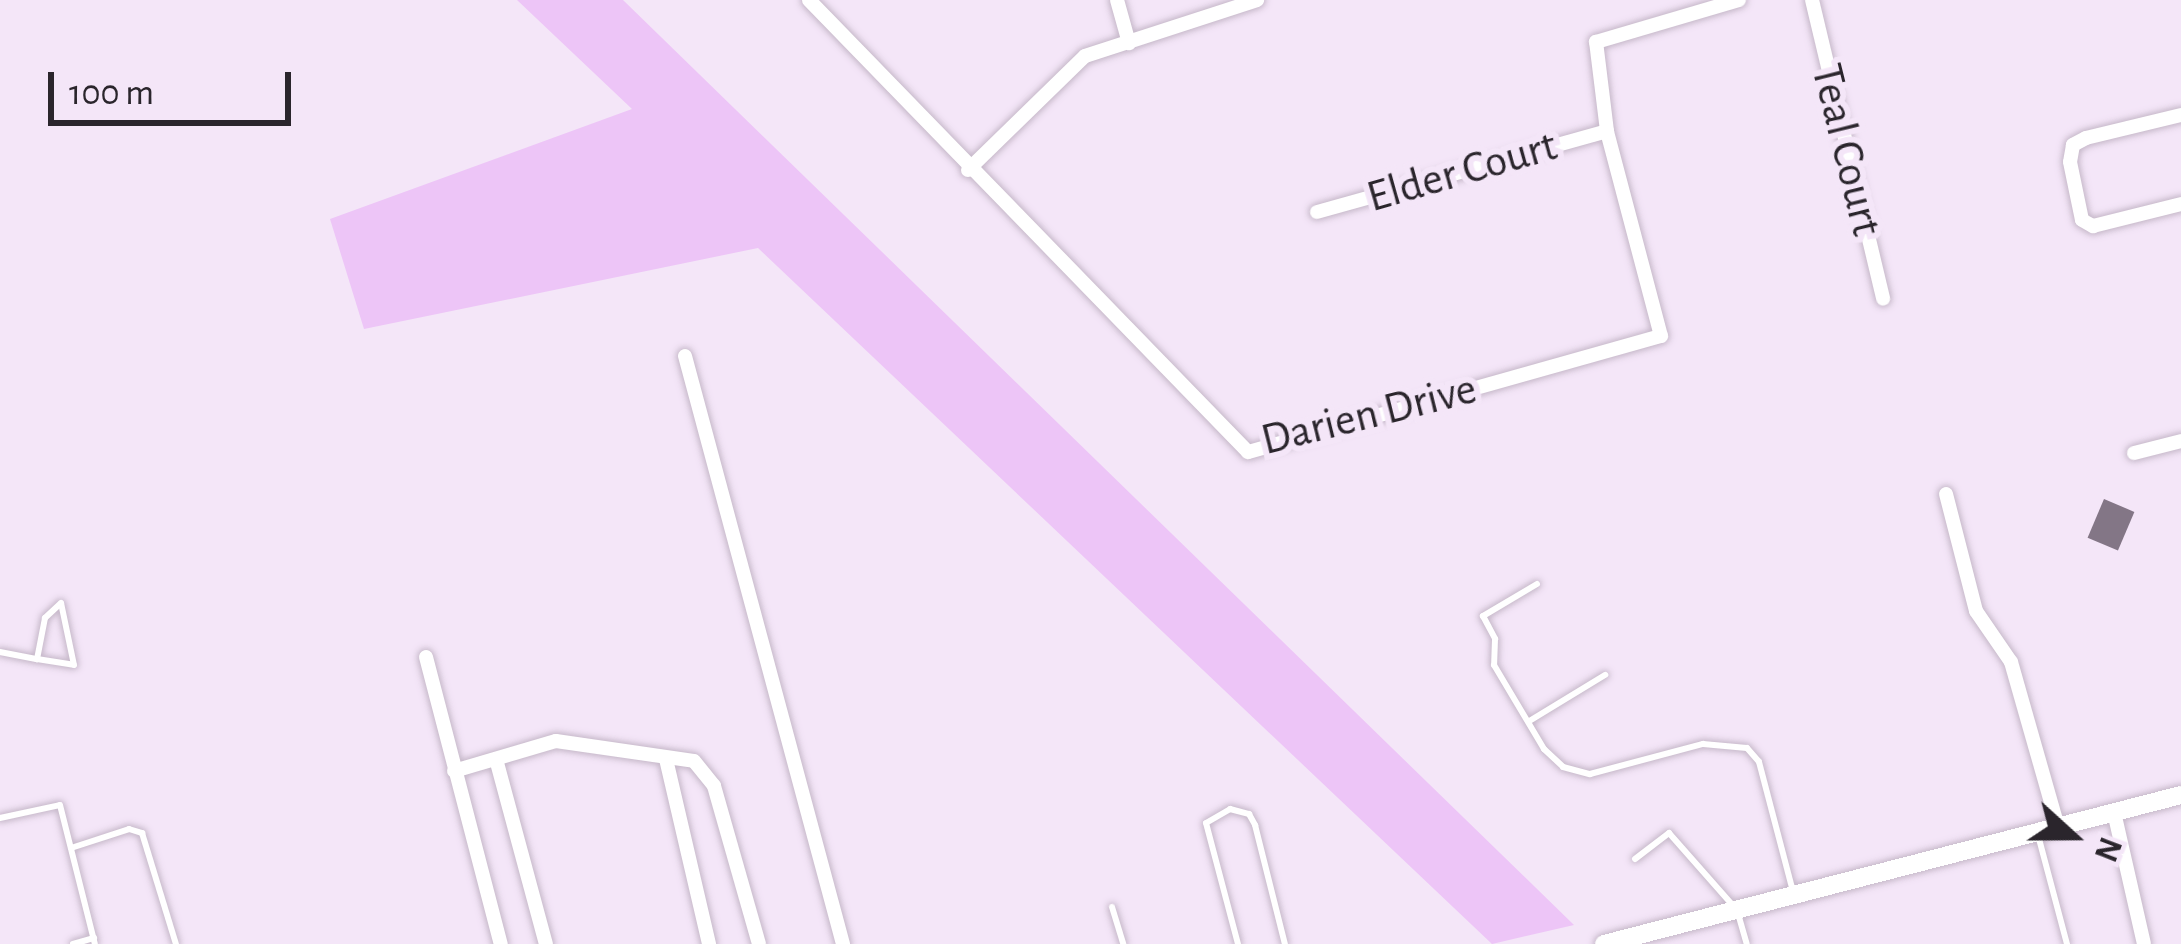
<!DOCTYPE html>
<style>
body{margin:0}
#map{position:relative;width:2181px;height:944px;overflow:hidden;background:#f4e6f8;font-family:"Alegreya Sans",sans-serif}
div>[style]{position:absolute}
.green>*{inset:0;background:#edc5f7}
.building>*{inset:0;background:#837686;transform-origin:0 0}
.roads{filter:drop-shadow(0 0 3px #c6b8c9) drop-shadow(0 0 3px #c6b8c9)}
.lane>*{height:6px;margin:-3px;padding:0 3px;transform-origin:3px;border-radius:3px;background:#fff}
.street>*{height:14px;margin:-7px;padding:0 7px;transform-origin:7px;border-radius:7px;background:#fff}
.secondary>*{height:18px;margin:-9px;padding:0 9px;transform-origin:9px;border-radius:9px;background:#fff}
span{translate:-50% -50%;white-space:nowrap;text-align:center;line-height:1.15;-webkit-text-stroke:12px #f4e6f8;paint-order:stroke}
.street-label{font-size:45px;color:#2a252c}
.north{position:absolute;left:2013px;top:776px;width:120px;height:120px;-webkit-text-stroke:9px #f4e6f8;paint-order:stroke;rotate:111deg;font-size:33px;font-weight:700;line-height:48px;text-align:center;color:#2a252c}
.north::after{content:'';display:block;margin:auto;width:42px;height:54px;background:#2a252c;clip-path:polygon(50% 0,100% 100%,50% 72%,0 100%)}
.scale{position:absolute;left:48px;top:72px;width:243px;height:54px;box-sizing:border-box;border:6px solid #2a252c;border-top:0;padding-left:15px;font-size:36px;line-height:42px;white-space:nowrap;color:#2a252c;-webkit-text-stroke:9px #f4e6f8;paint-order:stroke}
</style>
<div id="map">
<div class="green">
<i style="clip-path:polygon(517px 0,623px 0,1574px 925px,1492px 944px,758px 248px,364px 329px,330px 219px,632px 109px)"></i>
</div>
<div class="building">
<i style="left:2104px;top:499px;width:33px;height:42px;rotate:23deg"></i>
</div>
<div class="roads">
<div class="lane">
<i style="left:1537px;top:584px;width:63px;rotate:149.3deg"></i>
<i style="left:1483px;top:616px;width:26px;rotate:62deg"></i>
<i style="left:1495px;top:639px;width:26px;rotate:92deg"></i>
<i style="left:1494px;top:665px;width:98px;rotate:59.2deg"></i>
<i style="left:1544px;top:749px;width:26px;rotate:43deg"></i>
<i style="left:1563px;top:767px;width:28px;rotate:15deg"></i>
<i style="left:1590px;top:774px;width:117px;rotate:-14.9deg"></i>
<i style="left:1703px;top:744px;width:44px;rotate:5.2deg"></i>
<i style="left:1747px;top:748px;width:18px;rotate:49deg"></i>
<i style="left:1759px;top:762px;width:134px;rotate:75.3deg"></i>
<i style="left:0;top:652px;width:38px;rotate:11deg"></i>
<i style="left:37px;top:659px;width:37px;rotate:9deg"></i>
<i style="left:74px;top:665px;width:63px;rotate:-101.8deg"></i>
<i style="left:61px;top:603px;width:22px;rotate:137deg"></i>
<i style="left:45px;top:618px;width:42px;rotate:101deg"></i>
<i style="left:1531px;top:720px;width:87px;rotate:-31.3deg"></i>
<i style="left:0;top:818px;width:61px;rotate:-12.2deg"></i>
<i style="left:60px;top:805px;width:143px;rotate:75.9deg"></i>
<i style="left:2038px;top:835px;width:113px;rotate:75.1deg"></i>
<i style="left:71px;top:848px;width:61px;rotate:-18.1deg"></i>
<i style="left:129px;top:829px;width:14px;rotate:17deg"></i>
<i style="left:142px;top:833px;width:116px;rotate:73deg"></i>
<i style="left:1635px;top:859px;width:43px;rotate:-37.4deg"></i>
<i style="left:1669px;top:833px;width:103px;rotate:48.6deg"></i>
<i style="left:1737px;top:910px;width:35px;rotate:74deg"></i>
<i style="left:1112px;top:907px;width:39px;rotate:73deg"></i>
<i style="left:73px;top:944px;width:22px;rotate:-16deg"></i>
<i style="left:1238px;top:944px;width:125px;rotate:-104.8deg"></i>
<i style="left:1206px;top:823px;width:28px;rotate:-30deg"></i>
<i style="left:1230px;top:809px;width:20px;rotate:15deg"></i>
<i style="left:1249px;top:814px;width:13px;rotate:61deg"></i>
<i style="left:1255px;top:825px;width:123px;rotate:75.9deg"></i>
</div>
<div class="street">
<i style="left:809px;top:0;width:630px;rotate:45.84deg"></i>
<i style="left:1248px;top:452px;width:429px;rotate:-15.7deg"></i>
<i style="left:1661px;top:336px;width:212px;rotate:-104.8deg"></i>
<i style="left:1607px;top:131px;width:90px;rotate:-97deg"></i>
<i style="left:1596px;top:42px;width:149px;rotate:-16.4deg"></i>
<i style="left:1117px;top:0;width:45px;rotate:74.4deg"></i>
<i style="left:1812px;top:0;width:307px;rotate:76.6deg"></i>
<i style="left:2181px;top:115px;width:98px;rotate:166.4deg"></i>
<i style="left:2086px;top:138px;width:15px;rotate:152deg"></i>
<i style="left:2073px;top:145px;width:17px;rotate:100deg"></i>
<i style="left:2070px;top:162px;width:59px;rotate:78.3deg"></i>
<i style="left:2082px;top:220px;width:13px;rotate:29deg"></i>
<i style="left:2093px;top:226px;width:91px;rotate:-14deg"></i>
<i style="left:968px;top:170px;width:163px;rotate:-44.3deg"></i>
<i style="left:1085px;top:56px;width:181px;rotate:-18deg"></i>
<i style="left:1317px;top:212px;width:301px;rotate:-15.6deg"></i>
<i style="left:685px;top:356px;width:609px;rotate:74.96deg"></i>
<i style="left:2134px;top:453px;width:49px;rotate:-14.3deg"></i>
<i style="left:1946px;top:494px;width:121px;rotate:75.6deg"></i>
<i style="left:1976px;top:611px;width:62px;rotate:55.5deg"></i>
<i style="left:2011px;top:662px;width:172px;rotate:74.1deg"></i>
<i style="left:426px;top:657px;width:297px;rotate:75.4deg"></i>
<i style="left:496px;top:759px;width:192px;rotate:74.9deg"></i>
<i style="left:666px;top:759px;width:190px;rotate:76.9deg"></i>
<i style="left:454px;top:771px;width:106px;rotate:-16.4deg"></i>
<i style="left:556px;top:741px;width:139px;rotate:8.2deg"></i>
<i style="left:694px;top:761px;width:32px;rotate:51deg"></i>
<i style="left:714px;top:786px;width:164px;rotate:74.1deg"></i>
<i style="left:2114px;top:812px;width:135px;rotate:77.2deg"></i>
</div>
<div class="secondary">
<i style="left:1604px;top:944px;width:596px;rotate:-14.48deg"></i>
</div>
</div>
<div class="street-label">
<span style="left:1846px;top:150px;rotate:76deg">Teal Court</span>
<span style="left:1462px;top:172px;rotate:-16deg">Elder Court</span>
<span style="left:1369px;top:415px;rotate:-14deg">Darien Drive</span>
</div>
<div class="north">N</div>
<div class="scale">100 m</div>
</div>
